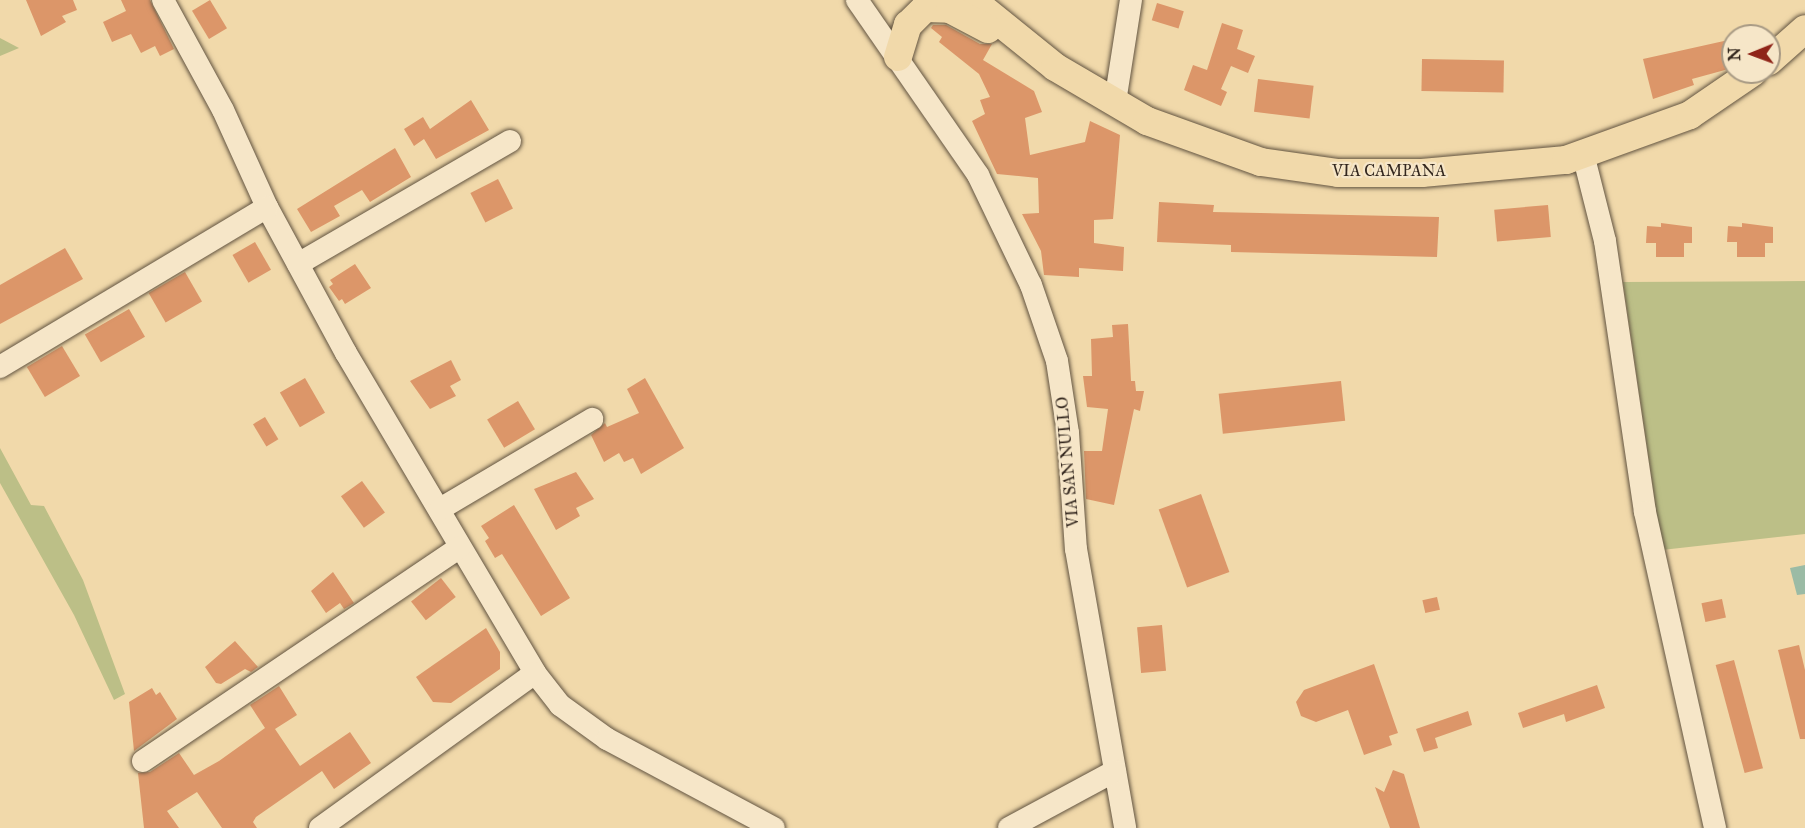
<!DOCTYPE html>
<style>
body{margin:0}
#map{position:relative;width:1805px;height:828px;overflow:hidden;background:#f1d9aa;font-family:"IM FELL Great Primer",serif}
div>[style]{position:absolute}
.green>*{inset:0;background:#bcbf87}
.water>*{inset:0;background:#9bbba5}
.building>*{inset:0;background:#dc9669;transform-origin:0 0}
.roads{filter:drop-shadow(0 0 2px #625441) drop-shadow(0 0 2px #625441)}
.minor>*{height:22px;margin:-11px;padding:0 11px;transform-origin:11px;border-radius:11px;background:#f6e6c8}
.major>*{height:28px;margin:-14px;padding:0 14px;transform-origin:14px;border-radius:14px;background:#f1d9aa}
span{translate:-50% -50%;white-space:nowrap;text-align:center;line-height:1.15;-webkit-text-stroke:4.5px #f6e6c8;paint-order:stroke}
.street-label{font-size:16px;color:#33271e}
.north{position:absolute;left:1721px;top:24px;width:60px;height:60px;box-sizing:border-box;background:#f6e6c8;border:2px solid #a89a84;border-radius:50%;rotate:269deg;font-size:16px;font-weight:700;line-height:24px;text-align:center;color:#33271e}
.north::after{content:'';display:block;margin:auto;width:21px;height:27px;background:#8f2418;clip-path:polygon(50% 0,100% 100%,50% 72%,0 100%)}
</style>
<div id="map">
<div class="green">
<i style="clip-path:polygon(0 38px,19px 48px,0 56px)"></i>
<i style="clip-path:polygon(1805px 281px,1805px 534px,1662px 550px,1623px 282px)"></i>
<i style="clip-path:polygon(0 448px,31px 505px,44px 506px,83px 580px,125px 694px,114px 700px,74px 615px,0 483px)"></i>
</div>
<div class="water">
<i style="clip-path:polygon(1805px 565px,1805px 594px,1797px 595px,1790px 568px)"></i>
</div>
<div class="building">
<i style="clip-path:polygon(26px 0,73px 0,77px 10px,62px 16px,66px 22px,41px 36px)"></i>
<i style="clip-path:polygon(121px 0,150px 0,174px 49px,160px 56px,155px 46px,141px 53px,131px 34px,112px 42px,103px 22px,126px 11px)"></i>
<i style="left:210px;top:0;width:33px;height:21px;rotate:59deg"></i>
<i style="left:1157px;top:3px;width:28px;height:18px;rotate:17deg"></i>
<i style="clip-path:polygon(1222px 23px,1243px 30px,1237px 49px,1255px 56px,1248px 73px,1231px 66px,1221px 89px,1227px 92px,1221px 106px,1184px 90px,1193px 65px,1207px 70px)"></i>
<i style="clip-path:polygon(933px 25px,946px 25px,980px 44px,992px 44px,983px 60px,1034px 91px,1042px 112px,1025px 118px,1030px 155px,1085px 142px,1090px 121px,1120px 135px,1113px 219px,1094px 220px,1094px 243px,1124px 247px,1123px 271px,1079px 268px,1079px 277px,1044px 275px,1041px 251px,1022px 214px,1039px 213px,1038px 178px,997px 174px,972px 121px,985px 114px,980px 100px,990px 97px,979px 74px,939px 42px,942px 37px,931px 28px)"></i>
<i style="clip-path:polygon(1733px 39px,1733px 64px,1725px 70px,1692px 79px,1694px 85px,1653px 99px,1643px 59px)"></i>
<i style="left:1422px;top:59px;width:82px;height:32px;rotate:1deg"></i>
<i style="left:1258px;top:79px;width:56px;height:33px;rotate:7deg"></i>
<i style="clip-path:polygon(471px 100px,489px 130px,436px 159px,424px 139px,414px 146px,404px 129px,423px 117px,430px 129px)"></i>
<i style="clip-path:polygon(395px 148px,411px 177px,370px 202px,362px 190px,334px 206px,340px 216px,311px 232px,297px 209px)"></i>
<i style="left:498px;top:179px;width:33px;height:31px;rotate:63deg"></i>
<i style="clip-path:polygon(1159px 202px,1214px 205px,1213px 212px,1439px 217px,1437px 257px,1231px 252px,1231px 245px,1157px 242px)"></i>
<i style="left:1548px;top:205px;width:32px;height:54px;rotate:85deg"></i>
<i style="clip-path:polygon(1661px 223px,1692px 227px,1692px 243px,1684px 243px,1684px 257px,1656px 257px,1656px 243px,1646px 243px,1647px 226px,1661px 227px)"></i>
<i style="clip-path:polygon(1742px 223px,1773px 227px,1773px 243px,1765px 243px,1765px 257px,1737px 257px,1737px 242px,1727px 242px,1728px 226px,1742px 227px)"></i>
<i style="left:255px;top:242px;width:32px;height:26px;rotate:60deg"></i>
<i style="clip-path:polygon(65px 248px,83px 279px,0 324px,0 285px)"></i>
<i style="clip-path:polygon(355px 264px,371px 288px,345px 304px,342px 299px,339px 301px,329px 287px,333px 284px,330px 280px)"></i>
<i style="left:185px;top:272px;width:34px;height:42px;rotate:60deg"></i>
<i style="left:129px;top:309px;width:32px;height:51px;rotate:60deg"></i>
<i style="clip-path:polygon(1128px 324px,1131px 381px,1135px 381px,1136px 391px,1144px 391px,1140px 411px,1134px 409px,1114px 505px,1086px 499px,1084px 451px,1102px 451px,1108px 409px,1087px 407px,1083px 376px,1092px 376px,1091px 339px,1113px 337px,1112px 325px)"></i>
<i style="left:62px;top:346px;width:35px;height:41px;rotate:59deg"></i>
<i style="clip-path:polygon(451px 360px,461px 380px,450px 386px,456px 396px,430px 409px,410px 381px)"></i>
<i style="left:305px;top:378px;width:40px;height:29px;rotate:60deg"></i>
<i style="clip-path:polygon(645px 378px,684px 448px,641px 474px,633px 458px,624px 462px,619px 453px,604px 462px,591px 435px,605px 423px,607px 427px,639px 413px,627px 389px)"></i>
<i style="left:1341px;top:381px;width:40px;height:123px;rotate:84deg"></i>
<i style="left:518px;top:401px;width:33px;height:36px;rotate:59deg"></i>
<i style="left:265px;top:417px;width:26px;height:14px;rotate:59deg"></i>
<i style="clip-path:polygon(576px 472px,594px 499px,576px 508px,580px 516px,556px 530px,534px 489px)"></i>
<i style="left:362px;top:481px;width:39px;height:26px;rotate:54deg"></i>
<i style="left:1201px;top:494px;width:83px;height:45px;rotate:70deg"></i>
<i style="clip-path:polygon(514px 505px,570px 598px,541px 616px,502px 554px,495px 558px,485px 541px,489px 538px,481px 526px)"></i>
<i style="clip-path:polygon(333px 572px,354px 603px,344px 609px,340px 603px,326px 613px,311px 591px)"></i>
<i style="left:441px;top:578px;width:24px;height:38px;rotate:52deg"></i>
<i style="left:1437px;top:597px;width:13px;height:15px;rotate:77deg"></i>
<i style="left:1722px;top:599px;width:19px;height:21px;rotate:78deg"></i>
<i style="left:1162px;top:625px;width:46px;height:25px;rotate:85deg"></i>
<i style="clip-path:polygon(486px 628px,500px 652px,500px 669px,451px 703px,433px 702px,416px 677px)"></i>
<i style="clip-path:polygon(235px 641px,258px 667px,251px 672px,245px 669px,221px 684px,216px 683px,205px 667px)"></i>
<i style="clip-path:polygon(1799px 645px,1805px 670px,1805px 739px,1800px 739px,1778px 650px)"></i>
<i style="left:1734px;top:660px;width:112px;height:19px;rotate:75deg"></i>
<i style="clip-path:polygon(1374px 664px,1398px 733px,1389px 736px,1392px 745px,1364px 755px,1348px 710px,1316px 722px,1301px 716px,1296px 702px,1304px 690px)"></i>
<i style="clip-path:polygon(1597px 685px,1605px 708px,1566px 722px,1564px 714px,1523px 728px,1518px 713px)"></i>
<i style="clip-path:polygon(279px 686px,297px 715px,275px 729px,300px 766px,350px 732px,371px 763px,334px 789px,322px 771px,256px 817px,253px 822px,257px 828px,222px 828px,197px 792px,167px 811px,179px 828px,144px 828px,138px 773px,150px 772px,179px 753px,194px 775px,219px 761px,265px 728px,250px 705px)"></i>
<i style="clip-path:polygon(152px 688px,156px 695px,160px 692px,177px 719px,134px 751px,129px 702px)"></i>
<i style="clip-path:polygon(1468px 711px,1472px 725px,1435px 738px,1438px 748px,1424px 752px,1416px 729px)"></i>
<i style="clip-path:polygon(1393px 770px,1404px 774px,1420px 828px,1390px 828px,1375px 787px,1384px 792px)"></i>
</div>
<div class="roads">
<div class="minor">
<i style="left:163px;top:0;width:125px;rotate:61.4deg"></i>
<i style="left:223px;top:110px;width:107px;rotate:65.6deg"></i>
<i style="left:267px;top:207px;width:166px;rotate:61.6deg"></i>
<i style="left:346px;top:353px;width:372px;rotate:59.4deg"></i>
<i style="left:535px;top:673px;width:41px;rotate:52deg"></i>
<i style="left:560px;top:705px;width:58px;rotate:35.9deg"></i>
<i style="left:607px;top:739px;width:189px;rotate:28.1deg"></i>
<i style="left:857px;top:0;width:213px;rotate:55.3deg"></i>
<i style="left:978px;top:175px;width:122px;rotate:64.3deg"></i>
<i style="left:1031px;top:285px;width:80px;rotate:71.1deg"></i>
<i style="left:1057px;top:361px;width:73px;rotate:81.3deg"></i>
<i style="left:1068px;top:433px;width:116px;rotate:86.1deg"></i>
<i style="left:1076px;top:549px;width:283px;rotate:80deg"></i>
<i style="left:1115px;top:102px;width:103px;rotate:-81.1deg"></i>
<i style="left:1583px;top:154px;width:90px;rotate:75.8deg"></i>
<i style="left:1605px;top:241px;width:274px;rotate:81.6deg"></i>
<i style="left:1645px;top:512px;width:324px;rotate:77.5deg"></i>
<i style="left:298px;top:264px;width:245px;rotate:-30.1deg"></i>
<i style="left:0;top:367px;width:311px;rotate:-30.9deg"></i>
<i style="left:440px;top:509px;width:177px;rotate:-30.6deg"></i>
<i style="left:143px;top:761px;width:382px;rotate:-34deg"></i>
<i style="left:320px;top:828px;width:265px;rotate:-35.8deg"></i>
<i style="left:1009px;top:828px;width:120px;rotate:-28.3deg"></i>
</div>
<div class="major">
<i style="left:972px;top:0;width:107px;rotate:38.9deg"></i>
<i style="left:1055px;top:67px;width:107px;rotate:30.4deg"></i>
<i style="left:1147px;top:121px;width:121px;rotate:19.8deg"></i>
<i style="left:1261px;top:162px;width:78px;rotate:8.1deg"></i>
<i style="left:1338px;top:173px;width:84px"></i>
<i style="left:1422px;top:173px;width:145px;rotate:-5.2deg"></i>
<i style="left:1566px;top:160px;width:132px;rotate:-19.9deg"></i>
<i style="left:1690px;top:115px;width:76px;rotate:-34.3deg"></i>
<i style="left:898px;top:57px;width:34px;rotate:-73deg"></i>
<i style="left:908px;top:25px;width:24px;rotate:-45deg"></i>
<i style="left:925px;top:8px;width:25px;rotate:2deg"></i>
<i style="left:950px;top:9px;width:43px;rotate:27.8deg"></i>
<i style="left:1769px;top:61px;width:48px;rotate:-41.6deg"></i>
</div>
</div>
<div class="street-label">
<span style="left:1389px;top:171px">VIA CAMPANA</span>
<span style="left:1068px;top:462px;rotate:-95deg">VIA SAN NULLO</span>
</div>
<div class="north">N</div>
</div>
